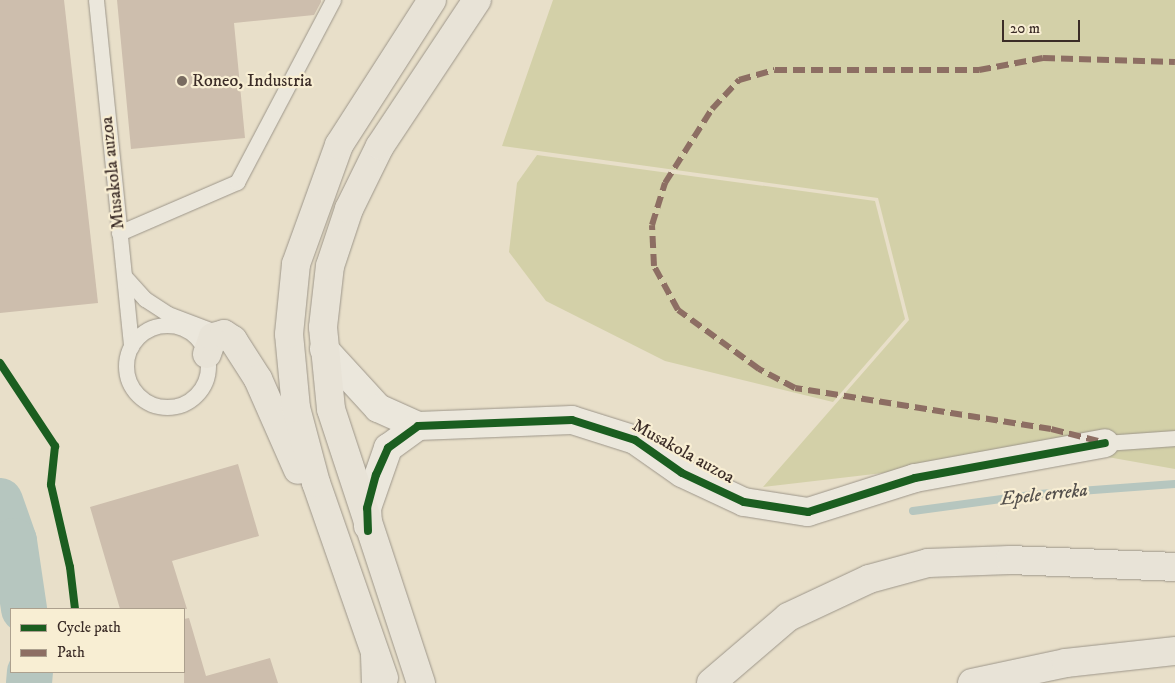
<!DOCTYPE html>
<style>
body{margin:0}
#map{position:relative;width:1175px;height:683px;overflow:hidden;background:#e8dfc9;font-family:"IM FELL DW Pica",serif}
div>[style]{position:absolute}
.green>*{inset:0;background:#d3d0a8}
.stream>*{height:8px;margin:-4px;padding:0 4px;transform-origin:4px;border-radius:4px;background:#b6c6bf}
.river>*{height:46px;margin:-23px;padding:0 23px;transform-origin:23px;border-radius:23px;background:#b6c6bf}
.building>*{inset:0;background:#cdbead}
.roads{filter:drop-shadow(0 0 1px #9d968a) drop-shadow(0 0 1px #9d968a)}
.lane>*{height:15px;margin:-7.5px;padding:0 7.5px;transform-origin:7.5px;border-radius:7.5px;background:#ebe7dc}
.lane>.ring{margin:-7.5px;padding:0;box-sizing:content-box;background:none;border:15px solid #ebe7dc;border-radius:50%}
.street>*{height:28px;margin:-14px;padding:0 14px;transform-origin:14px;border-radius:14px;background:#ebe7dc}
.primary>*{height:28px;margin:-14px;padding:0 14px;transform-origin:14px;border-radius:14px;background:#e8e3d7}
.highway>*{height:28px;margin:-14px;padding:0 14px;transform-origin:14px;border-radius:14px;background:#e8e3d7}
.quiet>*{height:6px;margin-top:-3px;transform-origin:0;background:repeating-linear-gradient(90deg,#8d6e63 0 12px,transparent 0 18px)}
.cycleway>*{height:8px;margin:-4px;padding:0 4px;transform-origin:4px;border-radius:4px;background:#1b5e20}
.dots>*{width:14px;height:14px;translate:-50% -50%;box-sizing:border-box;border:2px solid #f8eed3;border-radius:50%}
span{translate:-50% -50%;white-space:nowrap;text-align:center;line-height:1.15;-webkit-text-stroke:4.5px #f8eed3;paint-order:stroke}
.poi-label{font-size:18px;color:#3b2c27}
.left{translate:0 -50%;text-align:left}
.street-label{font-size:18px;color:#3b2c27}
.water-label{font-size:19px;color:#54504c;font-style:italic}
.legend{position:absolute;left:10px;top:608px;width:175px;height:65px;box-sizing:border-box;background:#f8eed3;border:1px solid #aca08e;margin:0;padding:6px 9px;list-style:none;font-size:15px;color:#3b2c27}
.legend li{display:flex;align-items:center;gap:10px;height:25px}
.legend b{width:25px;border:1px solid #aca08e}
.scale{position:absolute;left:1002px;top:20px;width:78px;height:22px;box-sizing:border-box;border:2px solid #3b2c27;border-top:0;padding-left:6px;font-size:15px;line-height:18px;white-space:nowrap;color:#3b2c27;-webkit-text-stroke:4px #f8eed3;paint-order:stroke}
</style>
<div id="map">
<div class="green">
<i style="clip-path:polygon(553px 0,1175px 0,1175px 439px,763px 487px,909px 320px,878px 198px,502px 146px)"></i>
<i style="clip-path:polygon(537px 155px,875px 201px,905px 319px,833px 402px,665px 361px,546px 301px,509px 252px,517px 183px)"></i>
<i style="clip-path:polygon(1175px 442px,1175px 469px,1085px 453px)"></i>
</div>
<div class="stream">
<i style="left:913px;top:511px;width:127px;rotate:-7.7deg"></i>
<i style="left:1039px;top:494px;width:136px;rotate:-4.2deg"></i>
</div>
<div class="river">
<i style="left:0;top:501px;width:42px;rotate:70.7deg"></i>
<i style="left:14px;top:541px;width:69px;rotate:81.6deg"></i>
<i style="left:29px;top:683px;width:11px;rotate:-85deg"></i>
</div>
<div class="building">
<i style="clip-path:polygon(0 0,64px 0,98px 303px,0 313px)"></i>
<i style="clip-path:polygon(117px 0,321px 0,321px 2px,314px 15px,234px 23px,245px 138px,131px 149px)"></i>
<i style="clip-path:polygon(238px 464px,259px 536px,172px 561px,187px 609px,120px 609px,90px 507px)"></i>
<i style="clip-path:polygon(189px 618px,206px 676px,270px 658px,278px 683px,184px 683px,184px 619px)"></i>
</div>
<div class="roads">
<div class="lane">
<i style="left:96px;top:0;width:348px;rotate:84.2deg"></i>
<i style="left:119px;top:233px;width:129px;rotate:-23.4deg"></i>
<i style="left:237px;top:182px;width:206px;rotate:-62.2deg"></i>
<i style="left:125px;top:277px;width:30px;rotate:48deg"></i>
<i style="left:145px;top:299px;width:27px;rotate:33deg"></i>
<i style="left:168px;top:314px;width:57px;rotate:20.7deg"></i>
<i class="ring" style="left:126px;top:325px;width:67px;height:67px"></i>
<i style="left:1105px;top:443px;width:70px;rotate:-4.1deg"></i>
</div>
<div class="street">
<i style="left:324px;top:349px;width:80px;rotate:47.5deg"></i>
<i style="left:378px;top:408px;width:44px;rotate:24.2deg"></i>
<i style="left:368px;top:526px;width:18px;rotate:-93deg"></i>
<i style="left:367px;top:508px;width:64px;rotate:-70.7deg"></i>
<i style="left:388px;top:448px;width:37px;rotate:-36deg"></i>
<i style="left:418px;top:426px;width:154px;rotate:-2.2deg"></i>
<i style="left:572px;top:420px;width:66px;rotate:17.6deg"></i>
<i style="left:635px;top:440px;width:57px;rotate:35.1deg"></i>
<i style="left:682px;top:473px;width:68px;rotate:25.1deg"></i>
<i style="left:744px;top:502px;width:65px;rotate:8.9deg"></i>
<i style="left:808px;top:512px;width:112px;rotate:-17.6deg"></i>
<i style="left:915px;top:478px;width:193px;rotate:-10.4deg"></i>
</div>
<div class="primary">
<i style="left:207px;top:354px;width:18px;rotate:-71deg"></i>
<i style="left:213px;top:337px;width:11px;rotate:-15deg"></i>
<i style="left:224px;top:334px;width:11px;rotate:34deg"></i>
<i style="left:233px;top:340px;width:46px;rotate:57.3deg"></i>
<i style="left:258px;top:379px;width:99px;rotate:66.3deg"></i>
<i style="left:384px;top:678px;width:207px;rotate:-109.2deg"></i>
<i style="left:316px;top:483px;width:78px;rotate:-104.9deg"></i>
<i style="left:296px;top:408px;width:74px;rotate:-95.4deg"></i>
<i style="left:289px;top:334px;width:70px;rotate:-84.3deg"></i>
<i style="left:296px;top:264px;width:127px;rotate:-70.1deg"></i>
<i style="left:339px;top:145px;width:172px;rotate:-57.3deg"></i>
<i style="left:421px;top:683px;width:288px;rotate:-108.2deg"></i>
<i style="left:331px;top:409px;width:82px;rotate:-95.6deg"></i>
<i style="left:323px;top:327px;width:61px;rotate:-83.5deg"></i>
<i style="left:330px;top:266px;width:60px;rotate:-71.6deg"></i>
<i style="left:349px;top:209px;width:70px;rotate:-63.8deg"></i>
<i style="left:380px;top:146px;width:175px;rotate:-56.4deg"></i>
</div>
<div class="highway">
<i style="left:375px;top:655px;width:28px;rotate:88deg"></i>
<i style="left:711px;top:683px;width:101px;rotate:-40.6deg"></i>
<i style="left:788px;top:617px;width:89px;rotate:-25.1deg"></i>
<i style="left:869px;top:579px;width:61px;rotate:-15.2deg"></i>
<i style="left:928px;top:563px;width:82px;rotate:-2.1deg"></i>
<i style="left:1010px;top:560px;width:165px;rotate:2.4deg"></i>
<i style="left:972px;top:683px;width:96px;rotate:-12deg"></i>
<i style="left:1066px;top:663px;width:110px;rotate:-6.3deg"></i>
</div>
</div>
<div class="quiet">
<i style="left:1098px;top:441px;width:49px;rotate:-165.7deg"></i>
<i style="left:1051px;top:429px;width:259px;rotate:-170.9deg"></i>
<i style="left:795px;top:388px;width:41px;rotate:-152.2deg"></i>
<i style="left:759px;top:369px;width:100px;rotate:-143.9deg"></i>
<i style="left:678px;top:310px;width:50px;rotate:-118.6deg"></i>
<i style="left:654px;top:266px;width:41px;rotate:-92.8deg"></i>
<i style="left:652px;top:225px;width:44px;rotate:-72.8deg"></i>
<i style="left:665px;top:183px;width:88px;rotate:-57.6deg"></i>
<i style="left:712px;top:109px;width:40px;rotate:-47deg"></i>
<i style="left:739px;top:80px;width:37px;rotate:-16deg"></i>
<i style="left:775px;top:70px;width:204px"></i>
<i style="left:979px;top:70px;width:65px;rotate:-10.6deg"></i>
<i style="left:1043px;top:58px;width:132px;rotate:1.7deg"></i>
</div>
<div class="cycleway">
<i style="left:0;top:363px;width:100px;rotate:56.5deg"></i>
<i style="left:55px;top:446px;width:39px;rotate:96deg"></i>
<i style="left:51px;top:485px;width:84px;rotate:77deg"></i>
<i style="left:70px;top:567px;width:42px;rotate:83.2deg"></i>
<i style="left:368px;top:531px;width:23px;rotate:-92deg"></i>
<i style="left:367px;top:508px;width:34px;rotate:-75deg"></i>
<i style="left:376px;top:475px;width:30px;rotate:-66deg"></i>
<i style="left:388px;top:448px;width:37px;rotate:-36deg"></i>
<i style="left:418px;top:426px;width:154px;rotate:-2.2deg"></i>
<i style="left:572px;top:420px;width:66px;rotate:17.6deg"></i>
<i style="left:635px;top:440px;width:57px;rotate:35.1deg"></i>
<i style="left:682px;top:473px;width:68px;rotate:25.1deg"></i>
<i style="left:744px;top:502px;width:65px;rotate:8.9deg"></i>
<i style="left:808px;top:512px;width:112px;rotate:-17.6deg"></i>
<i style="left:915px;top:478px;width:193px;rotate:-10.4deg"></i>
</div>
<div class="dots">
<i style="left:182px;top:81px;background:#786b60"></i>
</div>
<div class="poi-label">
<span class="left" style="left:192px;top:81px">Roneo, Industria</span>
</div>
<div class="street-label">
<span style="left:113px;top:173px;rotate:-96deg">Musakola auzoa</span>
<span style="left:683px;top:452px;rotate:29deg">Musakola auzoa</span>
</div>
<div class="water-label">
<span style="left:1044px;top:495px;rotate:-6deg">Epele erreka</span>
</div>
<ul class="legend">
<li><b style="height:6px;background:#1b5e20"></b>Cycle path</li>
<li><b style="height:6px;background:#8d6e63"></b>Path</li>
</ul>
<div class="scale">20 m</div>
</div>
